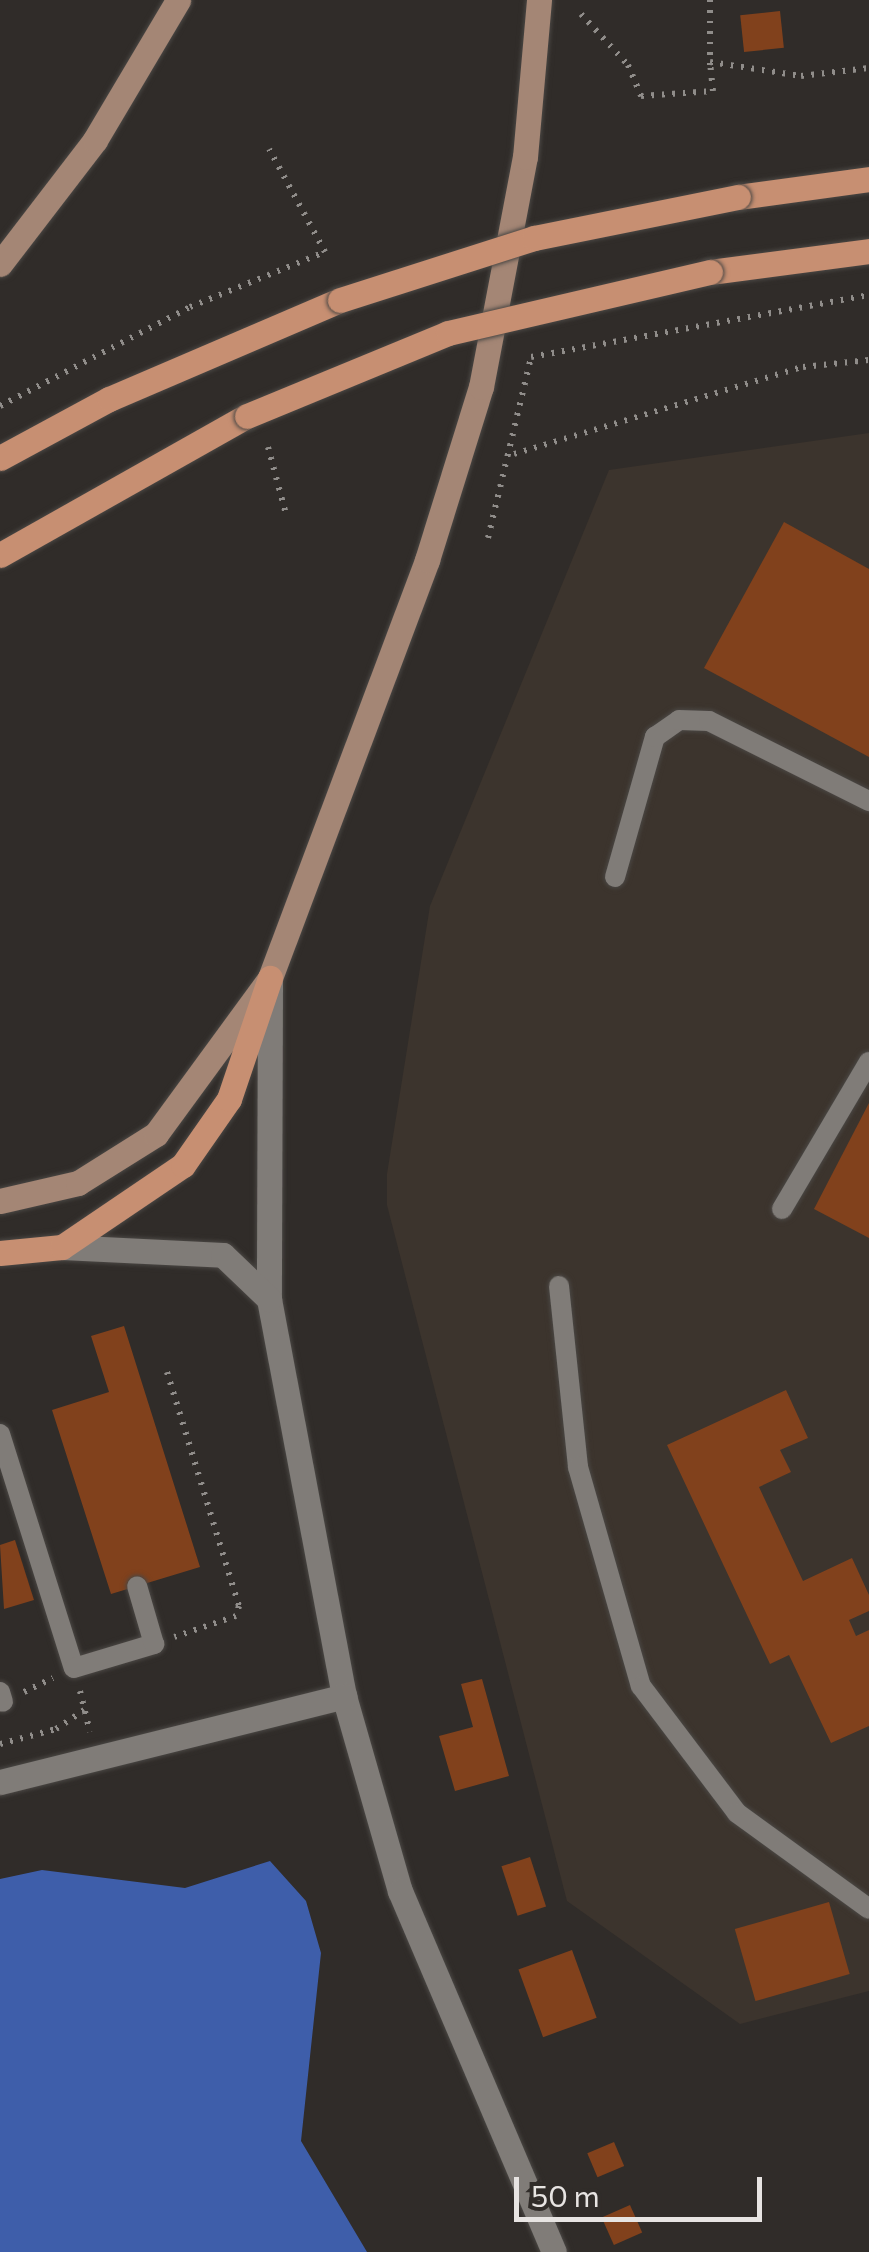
<!DOCTYPE html>
<style>
body{margin:0}
#map{position:relative;width:869px;height:2252px;overflow:hidden;background:#302c29;font-family:Commissioner,sans-serif}
div>[style]{position:absolute}
.built>*{inset:0;background:#3c342d}
.water>*{inset:0;background:#3e5eaa}
.building>*{inset:0;background:#81411c;transform-origin:0 0}
.path>*{height:6px;margin-top:-3px;transform-origin:0;background:repeating-linear-gradient(90deg,#908d8a 0 2.5px,transparent 0 10.5px)}
.roads{filter:drop-shadow(0 0 2px #4a4744) drop-shadow(0 0 2px #4a4744)}
.service>*{height:20px;margin:-10px;padding:0 10px;transform-origin:10px;border-radius:10px;background:#807c78}
.minor>*{height:25px;margin:-12.5px;padding:0 12.5px;transform-origin:12.5px;border-radius:12.5px;background:#807c78}
.secondary>*{height:25px;margin:-12.5px;padding:0 12.5px;transform-origin:12.5px;border-radius:12.5px;background:#a48675}
.primary>*{height:25px;margin:-12.5px;padding:0 12.5px;transform-origin:12.5px;border-radius:12.5px;background:#c78f72}
.bridges{filter:drop-shadow(0 0 2px #4a4744) drop-shadow(0 0 2px #4a4744)}
.primary-bridge>*{height:25px;margin:-12.5px;padding:0 12.5px;transform-origin:12.5px;border-radius:12.5px;background:#c78f72}
span{translate:-50% -50%;white-space:nowrap;text-align:center;line-height:1.15;-webkit-text-stroke:10px #302c29;paint-order:stroke}
.scale{position:absolute;left:514px;top:2177px;width:248px;height:45px;box-sizing:border-box;border:5px solid #e7e4e2;border-top:0;padding-left:12px;font-size:30px;line-height:35px;white-space:nowrap;color:#e7e4e2;-webkit-text-stroke:8px #302c29;paint-order:stroke}
</style>
<div id="map">
<div class="built">
<i style="clip-path:polygon(869px 433px,869px 1991px,740px 2024px,567px 1901px,387px 1205px,387px 1174px,430px 906px,609px 470px)"></i>
</div>
<div class="water">
<i style="clip-path:polygon(270px 1861px,306px 1901px,321px 1953px,301px 2141px,367px 2252px,0 2252px,0 1879px,42px 1870px,185px 1888px)"></i>
</div>
<div class="building">
<i style="left:780px;top:11px;width:37px;height:40px;rotate:84deg"></i>
<i style="clip-path:polygon(784px 522px,869px 569px,869px 757px,704px 668px)"></i>
<i style="clip-path:polygon(869px 1103px,869px 1238px,814px 1209px)"></i>
<i style="clip-path:polygon(124px 1326px,200px 1567px,111px 1594px,52px 1410px,109px 1392px,91px 1336px)"></i>
<i style="clip-path:polygon(786px 1390px,808px 1438px,780px 1450px,791px 1472px,759px 1487px,803px 1581px,852px 1558px,869px 1595px,869px 1611px,849px 1620px,856px 1636px,869px 1630px,869px 1726px,831px 1743px,789px 1655px,770px 1664px,667px 1445px)"></i>
<i style="clip-path:polygon(15px 1540px,34px 1600px,4px 1609px,0 1545px)"></i>
<i style="clip-path:polygon(482px 1679px,509px 1776px,455px 1791px,439px 1736px,473px 1727px,461px 1684px)"></i>
<i style="left:530px;top:1857px;width:52px;height:30px;rotate:72deg"></i>
<i style="left:829px;top:1902px;width:75px;height:98px;rotate:74deg"></i>
<i style="left:572px;top:1950px;width:72px;height:57px;rotate:70deg"></i>
<i style="left:614px;top:2142px;width:26px;height:29px;rotate:67deg"></i>
<i style="left:630px;top:2205px;width:30px;height:31px;rotate:66deg"></i>
</div>
<div class="path">
<i style="left:581px;top:14px;width:69px;rotate:47.3deg"></i>
<i style="left:628px;top:65px;width:34px;rotate:67deg"></i>
<i style="left:641px;top:96px;width:72px;rotate:-4deg"></i>
<i style="left:713px;top:91px;width:29px;rotate:-96deg"></i>
<i style="left:710px;top:62px;width:92px;rotate:8.7deg"></i>
<i style="left:801px;top:76px;width:68px;rotate:-6.7deg"></i>
<i style="left:710px;top:65px;width:65px;rotate:-90deg"></i>
<i style="left:0;top:406px;width:214px;rotate:-27.5deg"></i>
<i style="left:190px;top:307px;width:146px;rotate:-22.2deg"></i>
<i style="left:325px;top:252px;width:117px;rotate:-118.5deg"></i>
<i style="left:268px;top:447px;width:73px;rotate:75deg"></i>
<i style="left:514px;top:454px;width:302px;rotate:-16.8deg"></i>
<i style="left:803px;top:367px;width:66px;rotate:-6.1deg"></i>
<i style="left:488px;top:538px;width:186px;rotate:-76.6deg"></i>
<i style="left:531px;top:357px;width:344px;rotate:-10.4deg"></i>
<i style="left:167px;top:1372px;width:245px;rotate:72.9deg"></i>
<i style="left:239px;top:1606px;width:10px;rotate:107deg"></i>
<i style="left:236px;top:1616px;width:65px;rotate:161.3deg"></i>
<i style="left:80px;top:1691px;width:42px;rotate:76.3deg"></i>
<i style="left:24px;top:1692px;width:32px;rotate:-26deg"></i>
<i style="left:0;top:1744px;width:58px;rotate:-15deg"></i>
<i style="left:56px;top:1729px;width:34px;rotate:-34deg"></i>
</div>
<div class="roads">
<div class="service">
<i style="left:615px;top:877px;width:146px;rotate:-74.1deg"></i>
<i style="left:655px;top:737px;width:29px;rotate:-35deg"></i>
<i style="left:679px;top:720px;width:30px;rotate:2deg"></i>
<i style="left:709px;top:721px;width:179px;rotate:26.6deg"></i>
<i style="left:782px;top:1209px;width:171px;rotate:-59.4deg"></i>
<i style="left:559px;top:1286px;width:182px;rotate:84deg"></i>
<i style="left:578px;top:1467px;width:228px;rotate:74deg"></i>
<i style="left:641px;top:1686px;width:159px;rotate:52.9deg"></i>
<i style="left:737px;top:1813px;width:163px;rotate:36deg"></i>
<i style="left:0;top:1434px;width:245px;rotate:72.5deg"></i>
<i style="left:74px;top:1668px;width:84px;rotate:-16.7deg"></i>
<i style="left:154px;top:1644px;width:60px;rotate:-106.3deg"></i>
<i style="left:0;top:1692px;width:10px;rotate:73deg"></i>
</div>
<div class="minor">
<i style="left:270px;top:983px;width:316px;rotate:90.2deg"></i>
<i style="left:269px;top:1299px;width:404px;rotate:79.3deg"></i>
<i style="left:344px;top:1696px;width:203px;rotate:74deg"></i>
<i style="left:400px;top:1891px;width:392px;rotate:66.9deg"></i>
<i style="left:62px;top:1247px;width:161px;rotate:2.8deg"></i>
<i style="left:223px;top:1255px;width:64px;rotate:43.7deg"></i>
<i style="left:0;top:1782px;width:355px;rotate:-14deg"></i>
</div>
<div class="secondary">
<i style="left:0;top:264px;width:156px;rotate:-52.5deg"></i>
<i style="left:95px;top:140px;width:163px;rotate:-59.3deg"></i>
<i style="left:0;top:1201px;width:80px;rotate:-13deg"></i>
<i style="left:78px;top:1183px;width:92px;rotate:-32.1deg"></i>
<i style="left:156px;top:1134px;width:193px;rotate:-53.8deg"></i>
<i style="left:270px;top:978px;width:447px;rotate:-69.4deg"></i>
<i style="left:427px;top:560px;width:181px;rotate:-72.7deg"></i>
<i style="left:481px;top:387px;width:234px;rotate:-79.2deg"></i>
<i style="left:525px;top:157px;width:158px;rotate:-84.9deg"></i>
</div>
<div class="primary">
<i style="left:738px;top:197px;width:132px;rotate:-7.8deg"></i>
<i style="left:710px;top:272px;width:160px;rotate:-7.5deg"></i>
<i style="left:0;top:458px;width:124px;rotate:-28.4deg"></i>
<i style="left:109px;top:399px;width:251px;rotate:-23.2deg"></i>
<i style="left:0;top:555px;width:283px;rotate:-29.4deg"></i>
<i style="left:0;top:1253px;width:62px;rotate:-5.5deg"></i>
<i style="left:62px;top:1247px;width:146px;rotate:-34.1deg"></i>
<i style="left:183px;top:1165px;width:80px;rotate:-55.1deg"></i>
<i style="left:229px;top:1099px;width:128px;rotate:-71.3deg"></i>
</div>
</div>
<div class="bridges">
<div class="primary-bridge">
<i style="left:340px;top:300px;width:204px;rotate:-17.7deg"></i>
<i style="left:534px;top:238px;width:208px;rotate:-11.4deg"></i>
<i style="left:247px;top:416px;width:217px;rotate:-22.4deg"></i>
<i style="left:448px;top:333px;width:269px;rotate:-13.1deg"></i>
</div>
</div>
<div class="scale">50 m</div>
</div>
